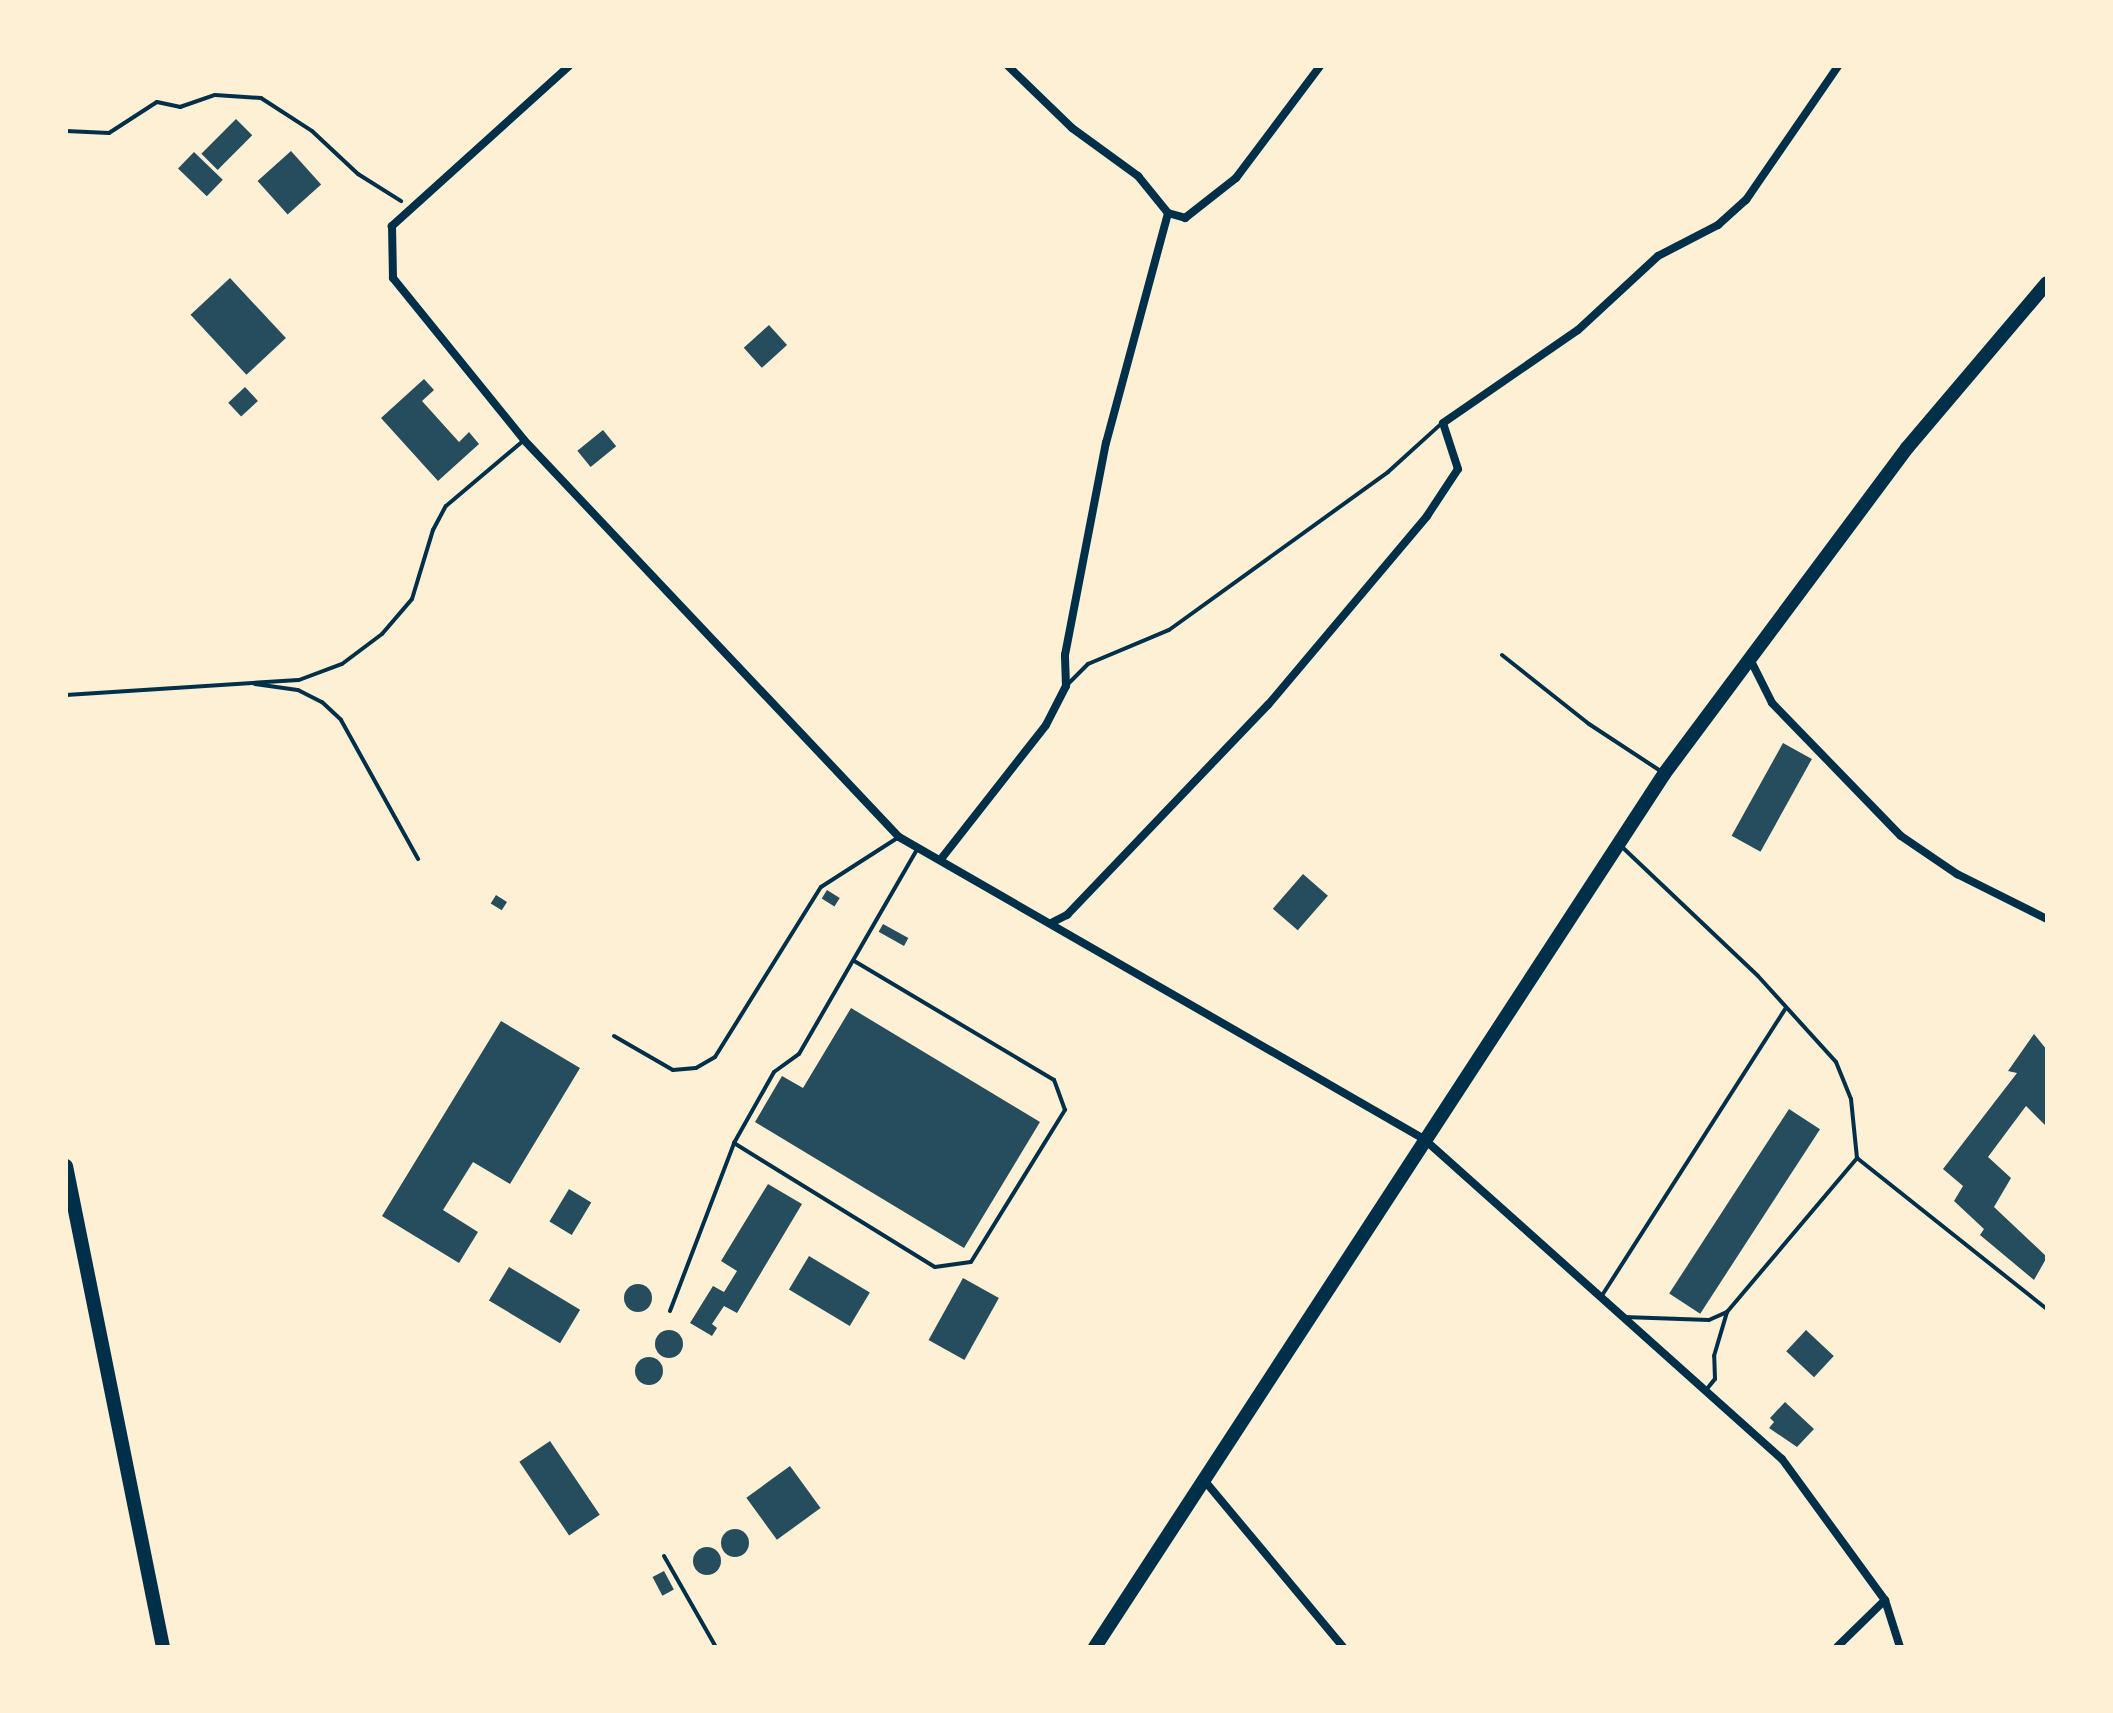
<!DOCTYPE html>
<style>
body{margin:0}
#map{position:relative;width:2113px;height:1713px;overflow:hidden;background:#fdf0d5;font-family:Ubuntu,sans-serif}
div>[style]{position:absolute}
.building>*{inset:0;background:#264d5e;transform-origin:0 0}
.round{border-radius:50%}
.path>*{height:4px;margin:-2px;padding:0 2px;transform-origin:2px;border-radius:2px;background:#003049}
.service>*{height:4px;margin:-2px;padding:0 2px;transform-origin:2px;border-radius:2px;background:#003049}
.minor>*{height:8px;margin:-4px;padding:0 4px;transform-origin:4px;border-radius:4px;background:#003049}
.trunk>*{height:14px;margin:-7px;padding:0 7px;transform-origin:7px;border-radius:7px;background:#003049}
span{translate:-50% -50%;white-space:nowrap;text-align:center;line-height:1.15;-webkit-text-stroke:7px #fdf0d5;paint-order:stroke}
.frame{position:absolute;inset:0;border:68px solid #fdf0d5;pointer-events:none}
</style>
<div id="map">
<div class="building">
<i style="left:236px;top:119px;width:23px;height:49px;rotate:45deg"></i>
<i style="left:291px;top:151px;width:45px;height:45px;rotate:48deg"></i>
<i style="left:194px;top:152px;width:40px;height:23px;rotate:44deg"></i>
<i style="left:230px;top:278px;width:82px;height:54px;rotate:47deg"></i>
<i style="left:769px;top:325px;width:27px;height:34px;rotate:48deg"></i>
<i style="clip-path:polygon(424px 379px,434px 390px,422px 401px,459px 442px,469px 432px,479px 444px,438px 481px,381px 418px)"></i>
<i style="left:245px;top:387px;width:19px;height:23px;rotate:47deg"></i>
<i style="left:603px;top:430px;width:21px;height:33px;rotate:51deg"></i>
<i style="left:1783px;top:743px;width:33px;height:106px;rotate:29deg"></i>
<i style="left:1303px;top:874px;width:33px;height:46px;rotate:41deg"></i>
<i style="left:827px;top:890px;width:15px;height:10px;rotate:32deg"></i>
<i style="left:496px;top:895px;width:13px;height:10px;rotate:32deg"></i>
<i style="left:883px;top:924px;width:29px;height:9px;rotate:29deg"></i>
<i style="clip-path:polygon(851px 1008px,1040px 1122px,964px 1248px,755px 1122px,782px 1076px,803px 1088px)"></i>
<i style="clip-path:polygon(501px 1021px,580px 1068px,510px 1184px,473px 1162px,443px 1210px,478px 1232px,459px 1263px,382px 1216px)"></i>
<i style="clip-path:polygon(2034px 1034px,2047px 1050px,2047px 1127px,2026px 1106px,1988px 1157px,2011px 1178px,1994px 1207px,2047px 1257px,2034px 1280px,1980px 1235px,1984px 1229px,1954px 1201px,1963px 1186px,1943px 1169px,2017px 1073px,2008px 1071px)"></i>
<i style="left:1789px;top:1109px;width:37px;height:220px;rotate:33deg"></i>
<i style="clip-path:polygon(768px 1184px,802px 1204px,737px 1313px,724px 1306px,712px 1324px,717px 1328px,712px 1336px,690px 1323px,713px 1286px,724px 1292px,737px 1271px,721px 1261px)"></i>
<i style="left:569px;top:1189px;width:26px;height:38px;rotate:31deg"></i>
<i style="left:809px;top:1256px;width:71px;height:39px;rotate:31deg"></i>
<i style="left:509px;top:1267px;width:83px;height:39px;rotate:31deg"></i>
<i style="left:963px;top:1278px;width:41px;height:71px;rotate:29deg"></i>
<i class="round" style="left:624px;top:1284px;width:28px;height:28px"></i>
<i class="round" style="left:655px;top:1330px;width:28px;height:28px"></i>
<i style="left:1806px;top:1330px;width:38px;height:29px;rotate:43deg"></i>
<i class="round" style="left:635px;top:1357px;width:28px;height:28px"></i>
<i style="clip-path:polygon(1785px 1402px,1814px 1429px,1797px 1447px,1769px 1428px,1774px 1422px,1770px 1418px)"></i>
<i style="left:550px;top:1441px;width:89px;height:37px;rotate:56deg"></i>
<i style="left:790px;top:1466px;width:52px;height:54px;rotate:54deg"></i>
<i class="round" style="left:721px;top:1529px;width:28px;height:28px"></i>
<i class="round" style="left:693px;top:1547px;width:28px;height:28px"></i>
<i style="left:664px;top:1571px;width:21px;height:13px;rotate:62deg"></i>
</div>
<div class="path">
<i style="left:66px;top:131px;width:43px;rotate:2.7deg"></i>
<i style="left:109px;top:133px;width:57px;rotate:-32.9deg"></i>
<i style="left:157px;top:102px;width:24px;rotate:12deg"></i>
<i style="left:180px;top:107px;width:37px;rotate:-19deg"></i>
<i style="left:215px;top:95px;width:46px;rotate:3.7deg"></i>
<i style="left:261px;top:98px;width:61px;rotate:32.9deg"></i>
<i style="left:312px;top:131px;width:63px;rotate:43.1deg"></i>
<i style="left:358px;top:174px;width:51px;rotate:32.1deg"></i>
</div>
<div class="service">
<i style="left:1502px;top:655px;width:111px;rotate:38.4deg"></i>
<i style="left:1589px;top:724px;width:87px;rotate:33.3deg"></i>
<i style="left:255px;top:684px;width:43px;rotate:7.9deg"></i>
<i style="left:298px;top:690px;width:27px;rotate:27deg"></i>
<i style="left:322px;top:702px;width:26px;rotate:43deg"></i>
<i style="left:341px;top:720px;width:159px;rotate:61deg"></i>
<i style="left:1067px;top:685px;width:30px;rotate:-45deg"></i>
<i style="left:1088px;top:664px;width:88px;rotate:-22.8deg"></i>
<i style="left:1169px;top:630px;width:270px;rotate:-35.8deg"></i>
<i style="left:1388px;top:472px;width:72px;rotate:-42.2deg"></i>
<i style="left:66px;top:695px;width:233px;rotate:-3.7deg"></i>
<i style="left:299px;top:680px;width:46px;rotate:-20.4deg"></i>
<i style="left:342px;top:664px;width:50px;rotate:-36.9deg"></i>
<i style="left:382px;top:634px;width:46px;rotate:-49.4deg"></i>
<i style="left:412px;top:599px;width:72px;rotate:-73.1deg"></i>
<i style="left:433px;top:530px;width:27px;rotate:-62deg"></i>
<i style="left:446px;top:506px;width:102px;rotate:-40.2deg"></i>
<i style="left:1620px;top:845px;width:190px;rotate:43.5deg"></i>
<i style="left:1758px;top:976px;width:116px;rotate:47.8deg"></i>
<i style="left:1836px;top:1062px;width:40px;rotate:68deg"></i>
<i style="left:1851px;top:1099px;width:59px;rotate:84.2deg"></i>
<i style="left:1857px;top:1158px;width:243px;rotate:38.5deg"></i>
<i style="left:614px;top:1036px;width:68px;rotate:30deg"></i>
<i style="left:673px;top:1070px;width:23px;rotate:-5deg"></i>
<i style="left:696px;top:1068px;width:22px;rotate:-30deg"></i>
<i style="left:715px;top:1057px;width:200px;rotate:-58.1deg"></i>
<i style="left:821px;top:887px;width:93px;rotate:-32.7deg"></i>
<i style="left:734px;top:1143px;width:236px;rotate:31.7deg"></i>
<i style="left:935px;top:1267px;width:36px;rotate:-8deg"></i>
<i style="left:971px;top:1262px;width:179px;rotate:-58.3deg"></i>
<i style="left:1065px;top:1110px;width:32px;rotate:-110deg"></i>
<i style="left:1054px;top:1080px;width:233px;rotate:-149.2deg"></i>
<i style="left:1601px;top:1297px;width:342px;rotate:-57.4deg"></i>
<i style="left:670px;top:1311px;width:180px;rotate:-69.1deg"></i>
<i style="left:734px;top:1143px;width:81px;rotate:-60.6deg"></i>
<i style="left:774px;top:1072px;width:31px;rotate:-36deg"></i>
<i style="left:799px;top:1054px;width:234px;rotate:-60deg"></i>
<i style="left:1624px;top:1317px;width:85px;rotate:2deg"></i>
<i style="left:1709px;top:1320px;width:20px;rotate:-24deg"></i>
<i style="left:1727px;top:1312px;width:202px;rotate:-49.8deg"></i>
<i style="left:1706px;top:1390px;width:14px;rotate:-51deg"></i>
<i style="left:1715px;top:1379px;width:23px;rotate:-92deg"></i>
<i style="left:1714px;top:1356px;width:46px;rotate:-73.5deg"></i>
<i style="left:664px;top:1556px;width:105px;rotate:60.3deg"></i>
</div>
<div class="minor">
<i style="left:569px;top:66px;width:239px;rotate:137.9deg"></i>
<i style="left:392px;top:226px;width:52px;rotate:88.9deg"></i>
<i style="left:393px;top:278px;width:208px;rotate:51deg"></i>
<i style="left:524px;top:440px;width:546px;rotate:46.63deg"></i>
<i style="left:899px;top:837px;width:606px;rotate:29.91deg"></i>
<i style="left:1424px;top:1139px;width:480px;rotate:41.8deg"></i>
<i style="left:1782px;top:1459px;width:175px;rotate:53.9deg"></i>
<i style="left:1885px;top:1600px;width:67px;rotate:135.6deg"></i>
<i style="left:1008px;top:66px;width:89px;rotate:44.1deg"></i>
<i style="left:1072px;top:128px;width:82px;rotate:36deg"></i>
<i style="left:1138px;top:176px;width:48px;rotate:51deg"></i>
<i style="left:1750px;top:659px;width:49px;rotate:63.4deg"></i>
<i style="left:1772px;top:703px;width:185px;rotate:45.9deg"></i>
<i style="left:1901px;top:836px;width:68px;rotate:34.2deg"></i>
<i style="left:1957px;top:874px;width:101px;rotate:26.6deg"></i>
<i style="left:941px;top:859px;width:170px;rotate:-51.9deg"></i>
<i style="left:1046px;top:725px;width:44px;rotate:-62.9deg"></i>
<i style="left:1066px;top:686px;width:31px;rotate:-92deg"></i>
<i style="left:1065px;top:655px;width:216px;rotate:-79.1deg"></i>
<i style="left:1106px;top:443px;width:238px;rotate:-74.9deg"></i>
<i style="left:1168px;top:213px;width:18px;rotate:16deg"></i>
<i style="left:1185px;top:218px;width:65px;rotate:-38.1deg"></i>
<i style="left:1236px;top:178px;width:140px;rotate:-53.1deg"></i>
<i style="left:1053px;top:922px;width:16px;rotate:-27deg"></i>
<i style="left:1067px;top:915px;width:291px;rotate:-46.3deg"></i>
<i style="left:1268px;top:705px;width:247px;rotate:-49.9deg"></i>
<i style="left:1427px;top:516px;width:56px;rotate:-56.6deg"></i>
<i style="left:1458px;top:469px;width:48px;rotate:-108.1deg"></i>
<i style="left:1443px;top:423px;width:164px;rotate:-34.6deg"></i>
<i style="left:1578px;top:330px;width:109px;rotate:-42.8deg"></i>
<i style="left:1658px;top:256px;width:68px;rotate:-27.3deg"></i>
<i style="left:1718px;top:225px;width:38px;rotate:-42deg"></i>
<i style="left:1746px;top:200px;width:163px;rotate:-55.5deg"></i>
<i style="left:1204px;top:1480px;width:217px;rotate:50.2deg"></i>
<i style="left:1885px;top:1600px;width:49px;rotate:72.3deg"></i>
</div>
<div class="trunk">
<i style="left:66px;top:1166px;width:491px;rotate:78.6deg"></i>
<i style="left:1095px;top:1647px;width:1042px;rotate:-56.9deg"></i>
<i style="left:1664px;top:774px;width:407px;rotate:-53.3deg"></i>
<i style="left:1907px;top:448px;width:216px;rotate:-49.7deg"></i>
</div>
<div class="frame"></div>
</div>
